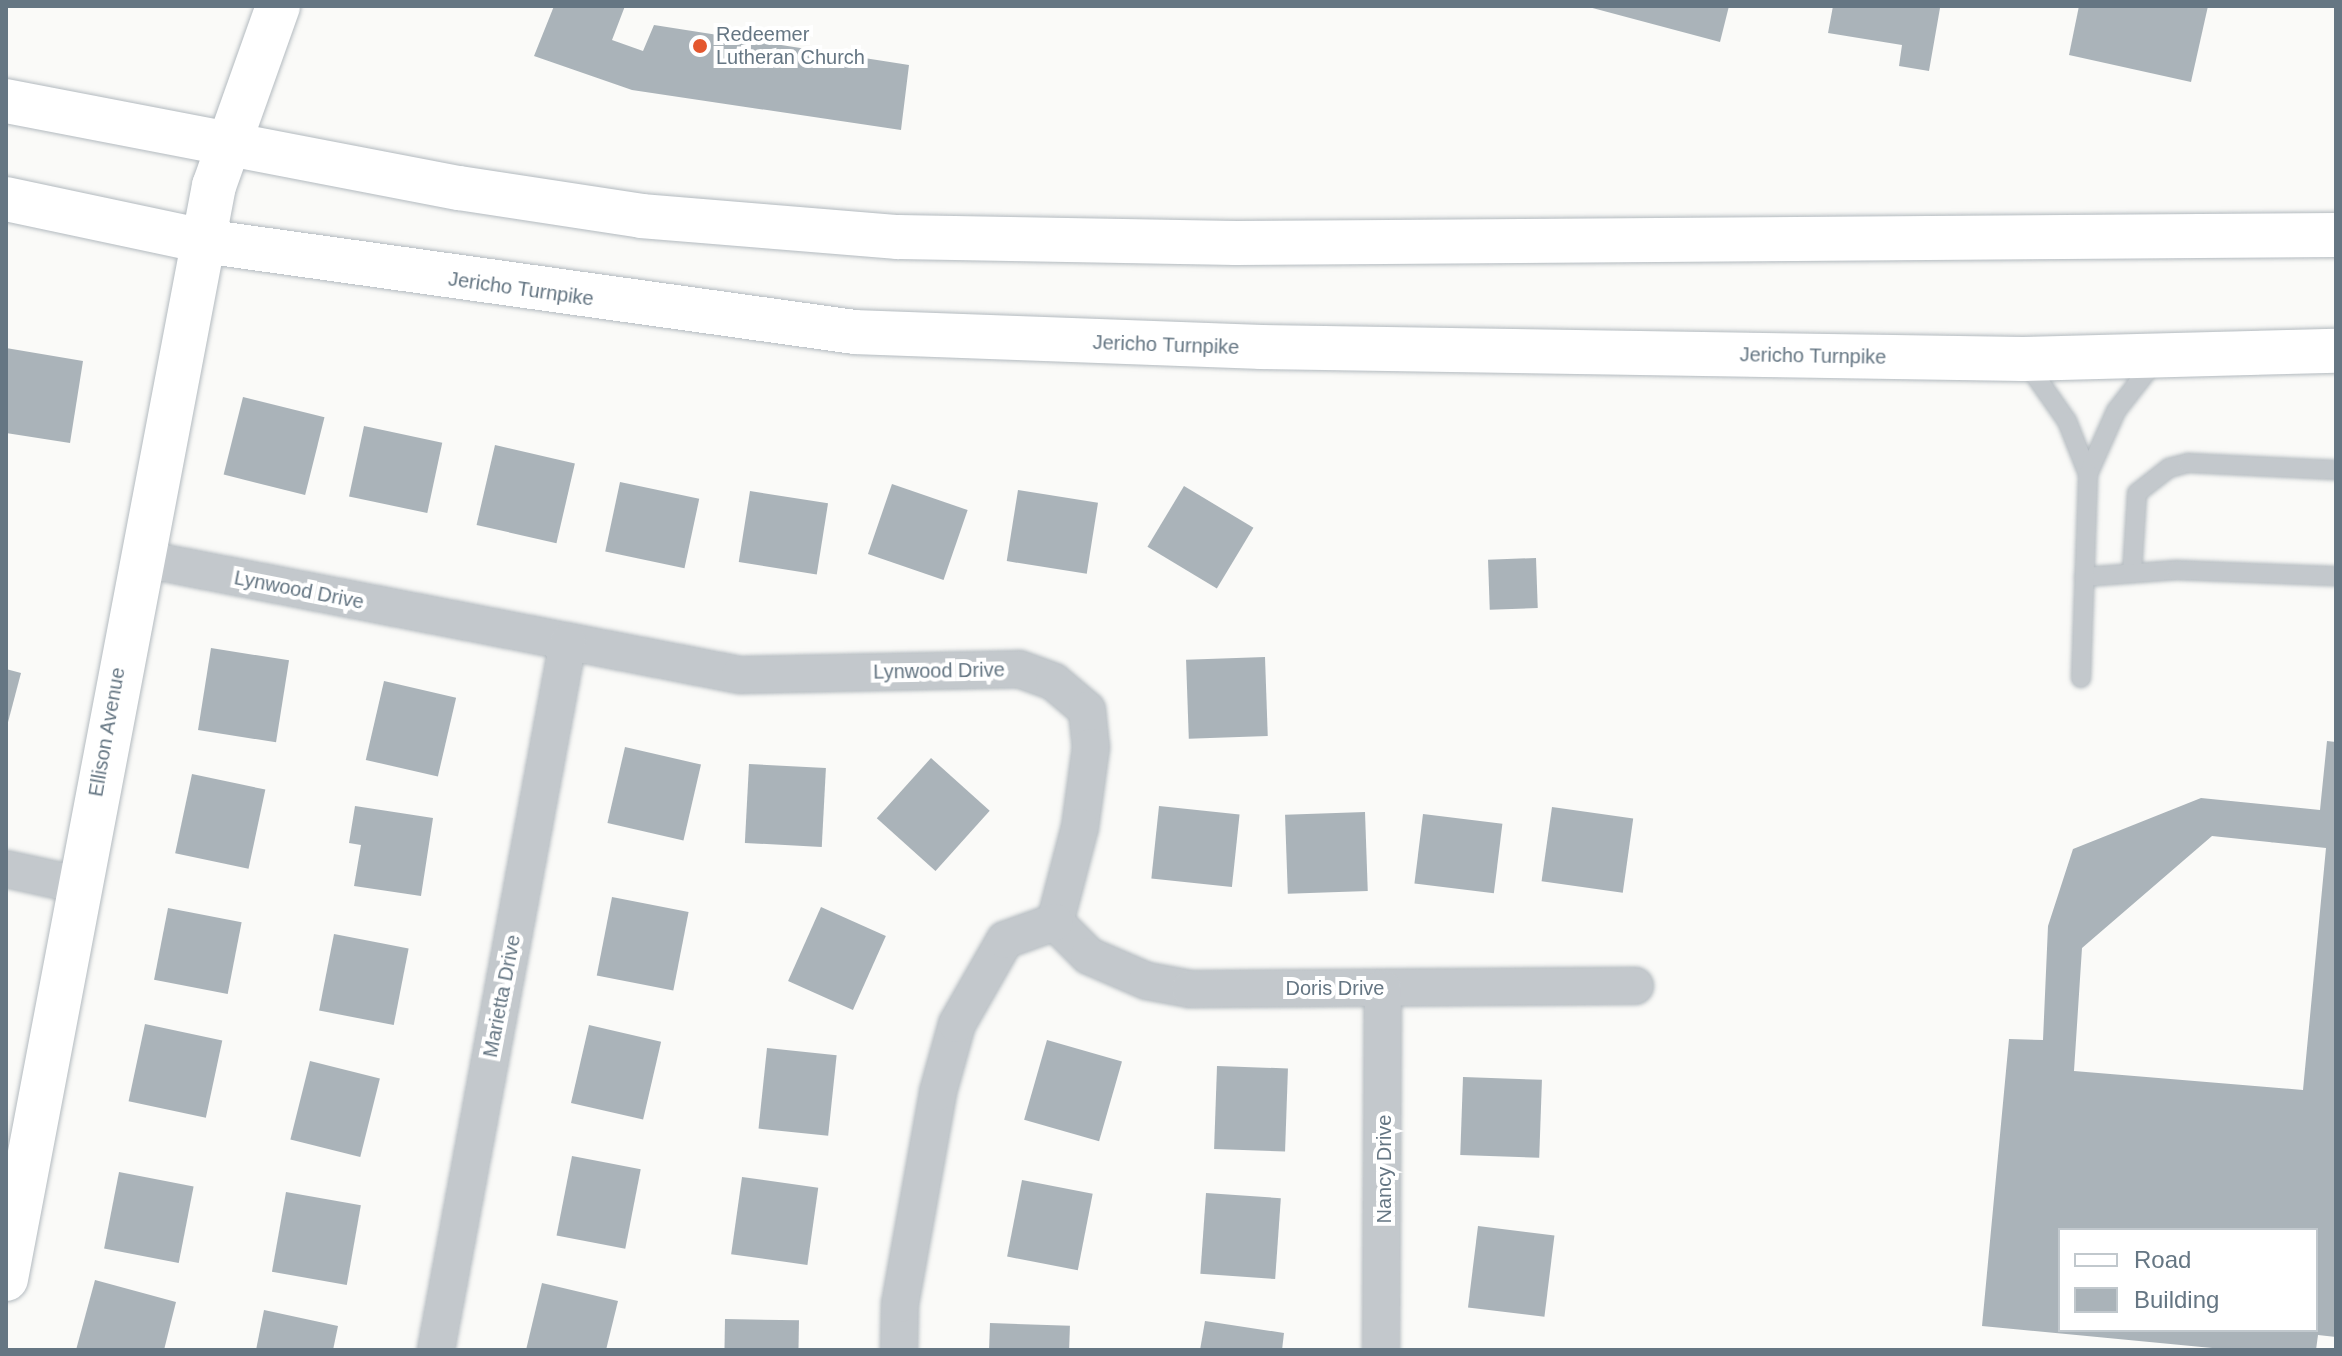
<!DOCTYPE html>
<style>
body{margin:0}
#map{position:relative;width:2342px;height:1356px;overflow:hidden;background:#fafaf8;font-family:Arial,sans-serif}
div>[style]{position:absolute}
.building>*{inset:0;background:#aab3b9;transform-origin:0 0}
.roads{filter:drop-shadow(0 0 2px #b3babf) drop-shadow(0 0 2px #b3babf)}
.lane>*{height:18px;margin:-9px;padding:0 9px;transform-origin:9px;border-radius:9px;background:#c3c8cc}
.street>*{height:36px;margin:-18px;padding:0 18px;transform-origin:18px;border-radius:18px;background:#c3c8cc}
.secondary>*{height:44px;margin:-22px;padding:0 22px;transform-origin:22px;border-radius:22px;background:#fff}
.primary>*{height:44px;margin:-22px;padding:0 22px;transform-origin:22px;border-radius:22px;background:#fff}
.dots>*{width:22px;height:22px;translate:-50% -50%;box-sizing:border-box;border:4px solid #fff;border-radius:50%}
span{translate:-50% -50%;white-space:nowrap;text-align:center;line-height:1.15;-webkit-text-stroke:8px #fff;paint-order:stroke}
.poi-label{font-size:20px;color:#657683}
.left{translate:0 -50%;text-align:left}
.street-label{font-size:20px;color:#657683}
.frame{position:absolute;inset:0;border:8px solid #657683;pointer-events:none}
.legend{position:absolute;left:2058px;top:1228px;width:260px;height:104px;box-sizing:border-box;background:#fff;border:2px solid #c1c8cd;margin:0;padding:10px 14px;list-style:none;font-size:24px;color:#657683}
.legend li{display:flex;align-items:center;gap:16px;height:40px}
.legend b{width:40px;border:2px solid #c1c8cd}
</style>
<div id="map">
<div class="building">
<i style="clip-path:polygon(554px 6px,625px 6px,612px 40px,643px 51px,654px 25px,909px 65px,901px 130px,632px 90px,534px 56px)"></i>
<i style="clip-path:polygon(1585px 6px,1729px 6px,1720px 42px)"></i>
<i style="clip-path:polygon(1833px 6px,1940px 8px,1929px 71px,1899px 66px,1902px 45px,1828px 33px)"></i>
<i style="clip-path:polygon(2079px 6px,2208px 6px,2191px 82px,2069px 55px)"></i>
<i style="clip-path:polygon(6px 348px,83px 361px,70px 443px,6px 433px)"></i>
<i style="left:243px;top:397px;width:84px;height:80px;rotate:14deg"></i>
<i style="left:364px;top:426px;width:80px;height:72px;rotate:12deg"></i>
<i style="left:495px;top:445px;width:82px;height:82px;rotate:13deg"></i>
<i style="left:620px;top:482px;width:81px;height:71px;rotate:12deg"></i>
<i style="left:892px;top:484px;width:80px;height:74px;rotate:19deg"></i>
<i style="left:1184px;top:486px;width:81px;height:71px;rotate:31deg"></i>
<i style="left:1018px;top:490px;width:81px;height:72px;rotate:9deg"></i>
<i style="left:750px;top:491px;width:79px;height:72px;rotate:9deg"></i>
<i style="left:1536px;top:558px;width:50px;height:48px;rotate:88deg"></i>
<i style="left:211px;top:648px;width:79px;height:83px;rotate:9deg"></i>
<i style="left:1265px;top:657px;width:79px;height:79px;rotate:88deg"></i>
<i style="clip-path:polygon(6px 669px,21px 673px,7px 726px,6px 726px)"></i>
<i style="left:384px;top:681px;width:74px;height:81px;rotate:13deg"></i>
<i style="clip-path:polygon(evenodd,2327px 741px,2336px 742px,2336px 1337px,2318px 1335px,2316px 1350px,2233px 1350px,1982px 1326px,2009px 1039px,2043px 1040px,2048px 926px,2073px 849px,2201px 798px,2320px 810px,2327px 741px,2212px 836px,2326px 848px,2303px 1090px,2074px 1071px,2082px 948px,2212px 836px,2327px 741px,2060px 1230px,2316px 1230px,2316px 1330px,2060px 1330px,2060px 1230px)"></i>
<i style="left:625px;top:747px;width:78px;height:78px;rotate:13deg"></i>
<i style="left:931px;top:758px;width:79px;height:81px;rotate:42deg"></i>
<i style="left:749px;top:764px;width:77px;height:79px;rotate:3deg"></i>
<i style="left:192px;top:774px;width:75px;height:81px;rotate:12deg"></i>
<i style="clip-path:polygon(355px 806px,433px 818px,421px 896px,354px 886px,361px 845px,349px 843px)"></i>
<i style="left:1159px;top:806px;width:81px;height:73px;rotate:6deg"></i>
<i style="left:1552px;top:807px;width:82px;height:75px;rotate:8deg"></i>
<i style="left:1365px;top:812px;width:79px;height:80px;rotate:88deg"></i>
<i style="left:1423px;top:814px;width:80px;height:70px;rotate:7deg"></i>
<i style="left:612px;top:897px;width:78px;height:80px;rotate:11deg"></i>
<i style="left:821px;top:907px;width:71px;height:81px;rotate:24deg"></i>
<i style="left:168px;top:908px;width:75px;height:73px;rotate:11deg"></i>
<i style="left:334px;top:934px;width:76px;height:78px;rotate:11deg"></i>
<i style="left:145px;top:1024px;width:79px;height:79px;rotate:12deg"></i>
<i style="left:589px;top:1025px;width:74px;height:80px;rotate:13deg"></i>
<i style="left:1047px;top:1040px;width:78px;height:83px;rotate:16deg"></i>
<i style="left:767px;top:1048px;width:70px;height:81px;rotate:6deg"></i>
<i style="left:310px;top:1061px;width:72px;height:81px;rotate:14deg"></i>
<i style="left:1217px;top:1066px;width:71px;height:83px;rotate:2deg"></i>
<i style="left:1463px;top:1077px;width:79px;height:78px;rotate:2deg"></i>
<i style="left:572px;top:1156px;width:70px;height:81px;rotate:11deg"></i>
<i style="left:119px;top:1172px;width:76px;height:78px;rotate:11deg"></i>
<i style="left:742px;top:1177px;width:77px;height:78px;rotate:8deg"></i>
<i style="left:1022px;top:1180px;width:72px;height:78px;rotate:11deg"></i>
<i style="left:286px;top:1192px;width:76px;height:81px;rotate:10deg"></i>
<i style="left:1206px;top:1193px;width:75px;height:81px;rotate:4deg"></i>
<i style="left:1478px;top:1226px;width:77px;height:82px;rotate:7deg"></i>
<i style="clip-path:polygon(95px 1280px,176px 1302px,164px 1350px,76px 1350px)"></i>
<i style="clip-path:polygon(542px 1283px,618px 1301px,606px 1350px,526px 1350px)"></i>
<i style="clip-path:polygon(264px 1310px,338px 1326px,333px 1350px,256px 1350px)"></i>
<i style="left:725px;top:1319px;width:74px;height:31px;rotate:1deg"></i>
<i style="clip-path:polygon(1205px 1321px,1284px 1333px,1282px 1350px,1200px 1350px)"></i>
<i style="left:990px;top:1323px;width:80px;height:27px;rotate:2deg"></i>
</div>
<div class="roads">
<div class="lane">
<i style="left:2025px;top:361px;width:73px;rotate:55deg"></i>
<i style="left:2067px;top:421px;width:57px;rotate:68.4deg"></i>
<i style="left:2088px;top:474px;width:69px;rotate:-66deg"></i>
<i style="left:2116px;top:411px;width:63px;rotate:-52deg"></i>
<i style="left:2132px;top:573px;width:80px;rotate:-86.4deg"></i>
<i style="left:2137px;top:493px;width:41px;rotate:-38deg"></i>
<i style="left:2169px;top:468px;width:20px;rotate:-15deg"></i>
<i style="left:2188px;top:463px;width:148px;rotate:2.7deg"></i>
<i style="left:2084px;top:577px;width:93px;rotate:-4.3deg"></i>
<i style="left:2177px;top:570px;width:159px;rotate:2.2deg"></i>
<i style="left:2081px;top:678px;width:204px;rotate:-88deg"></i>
</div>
<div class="street">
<i style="left:139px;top:558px;width:612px;rotate:11.02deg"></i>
<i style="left:740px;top:675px;width:279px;rotate:-1.2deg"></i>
<i style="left:1019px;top:669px;width:37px;rotate:20deg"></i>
<i style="left:1054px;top:682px;width:43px;rotate:40.3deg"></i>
<i style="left:1087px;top:710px;width:37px;rotate:84deg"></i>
<i style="left:1091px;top:747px;width:81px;rotate:97.8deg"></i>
<i style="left:1080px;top:827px;width:98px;rotate:104.7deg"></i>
<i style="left:6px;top:869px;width:75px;rotate:12.4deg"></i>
<i style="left:1055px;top:922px;width:48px;rotate:45deg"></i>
<i style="left:1089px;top:956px;width:63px;rotate:23.3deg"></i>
<i style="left:1147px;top:981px;width:44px;rotate:10.5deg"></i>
<i style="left:1190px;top:989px;width:445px;rotate:-0.4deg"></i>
<i style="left:436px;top:1350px;width:720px;rotate:-79.44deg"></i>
<i style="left:899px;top:1350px;width:46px;rotate:-88.8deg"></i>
<i style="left:900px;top:1304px;width:215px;rotate:-79.8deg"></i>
<i style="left:938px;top:1092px;width:71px;rotate:-74.4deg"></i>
<i style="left:957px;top:1024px;width:97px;rotate:-60.3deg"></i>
<i style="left:1005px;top:940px;width:53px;rotate:-19.8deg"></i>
<i style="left:1381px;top:1350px;width:362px;rotate:-89.7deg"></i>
</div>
<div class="secondary">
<i style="left:6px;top:1279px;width:1113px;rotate:-79.23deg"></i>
<i style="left:214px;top:186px;width:191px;rotate:-70.4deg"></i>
</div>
<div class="primary">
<i style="left:6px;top:101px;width:461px;rotate:10.9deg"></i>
<i style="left:459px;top:188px;width:184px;rotate:8.7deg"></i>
<i style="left:641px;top:216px;width:258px;rotate:4.7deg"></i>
<i style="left:898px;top:237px;width:338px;rotate:1deg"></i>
<i style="left:1236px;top:243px;width:1100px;rotate:-0.42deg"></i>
<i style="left:6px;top:199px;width:201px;rotate:12deg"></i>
<i style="left:203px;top:241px;width:658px;rotate:7.95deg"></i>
<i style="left:855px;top:332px;width:406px;rotate:2.1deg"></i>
<i style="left:1261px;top:347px;width:762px;rotate:0.9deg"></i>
<i style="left:2023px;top:359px;width:313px;rotate:-1.5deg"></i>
</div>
</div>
<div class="dots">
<i style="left:700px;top:46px;background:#e4572e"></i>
</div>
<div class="poi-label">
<span class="left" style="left:716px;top:46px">Redeemer<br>Lutheran Church</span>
</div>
<div class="street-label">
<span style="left:521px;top:289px;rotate:8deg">Jericho Turnpike</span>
<span style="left:1166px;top:345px;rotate:2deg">Jericho Turnpike</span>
<span style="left:1813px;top:356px;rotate:1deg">Jericho Turnpike</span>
<span style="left:299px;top:590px;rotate:11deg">Lynwood Drive</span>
<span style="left:939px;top:671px;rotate:-1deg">Lynwood Drive</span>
<span style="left:107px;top:732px;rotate:-80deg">Ellison Avenue</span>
<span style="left:1335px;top:988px">Doris Drive</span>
<span style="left:502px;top:996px;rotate:-79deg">Marietta Drive</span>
<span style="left:1384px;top:1169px;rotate:-90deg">Nancy Drive</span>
</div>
<div class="frame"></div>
<ul class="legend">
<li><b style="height:10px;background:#fff"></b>Road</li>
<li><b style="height:22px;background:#aab3b9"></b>Building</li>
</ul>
</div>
